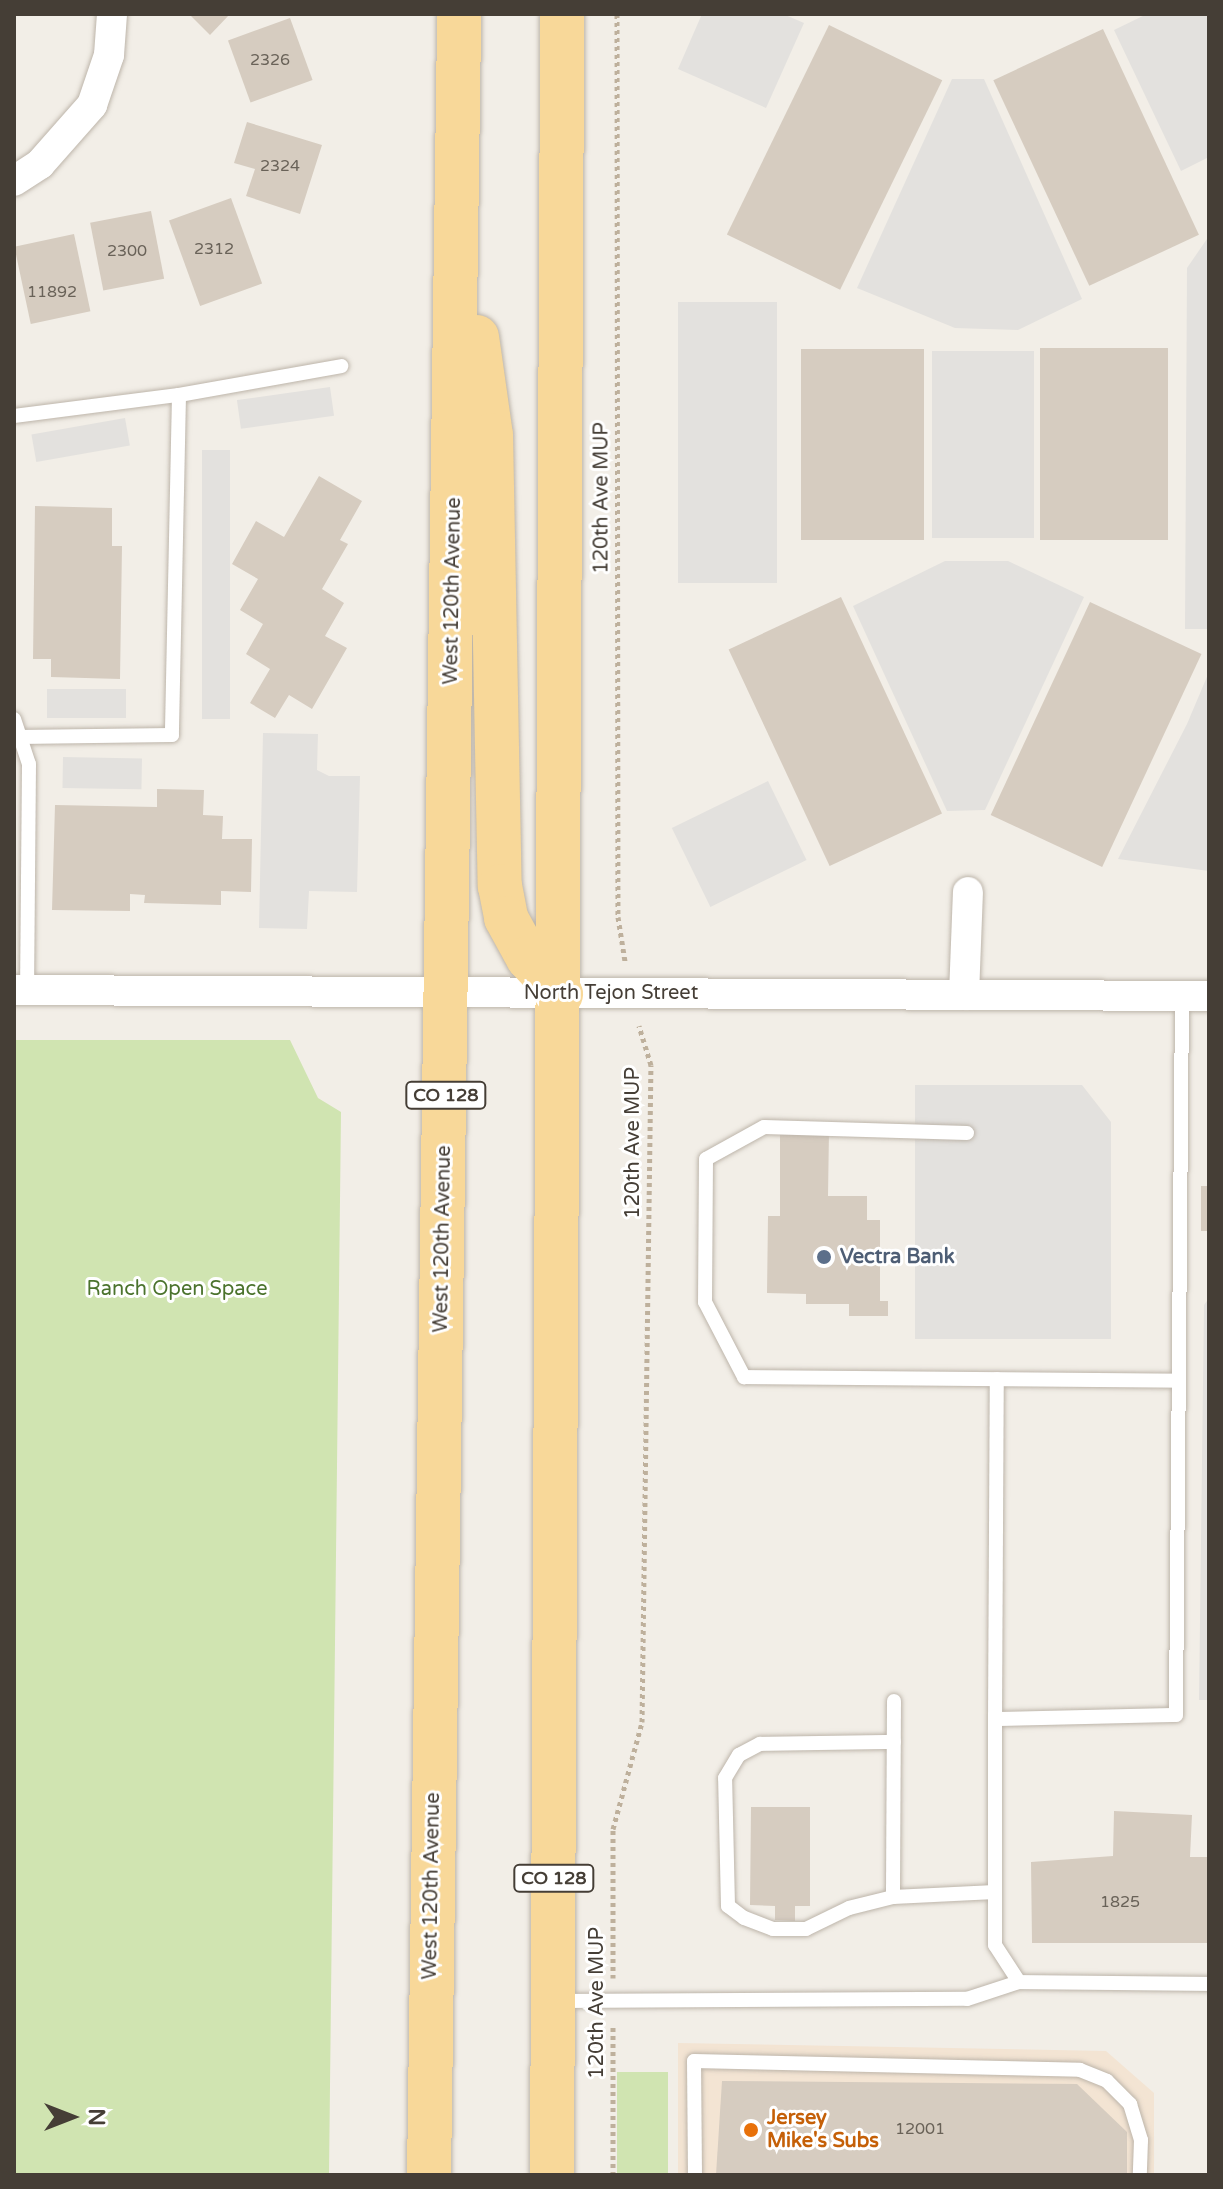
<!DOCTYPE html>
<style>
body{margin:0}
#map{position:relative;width:1223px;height:2189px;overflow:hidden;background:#f2eee7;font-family:"Varela Round",sans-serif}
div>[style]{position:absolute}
.commercial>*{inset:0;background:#f3e4d3}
.green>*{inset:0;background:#d0e4b1;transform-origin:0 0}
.parking>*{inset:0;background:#e3e1de;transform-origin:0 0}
.building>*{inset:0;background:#d6ccc0;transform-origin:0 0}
.path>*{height:5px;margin-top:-2.5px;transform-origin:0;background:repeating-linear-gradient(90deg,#beb09c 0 4px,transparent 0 8px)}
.roads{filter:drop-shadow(0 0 2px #bdb5aa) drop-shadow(0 0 2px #bdb5aa)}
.service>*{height:14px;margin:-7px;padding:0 7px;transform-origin:7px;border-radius:7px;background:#fff}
.minor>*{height:30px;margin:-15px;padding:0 15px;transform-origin:15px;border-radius:15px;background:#fff}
.primary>*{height:44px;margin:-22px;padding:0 22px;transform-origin:22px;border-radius:22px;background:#f8d899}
.dots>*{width:22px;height:22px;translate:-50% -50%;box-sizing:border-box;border:4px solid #fff;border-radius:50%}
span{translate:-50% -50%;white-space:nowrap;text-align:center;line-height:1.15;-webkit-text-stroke:6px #fff;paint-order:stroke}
.number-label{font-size:16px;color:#696258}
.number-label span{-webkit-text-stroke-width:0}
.shield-label span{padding:2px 6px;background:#fff;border:2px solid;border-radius:6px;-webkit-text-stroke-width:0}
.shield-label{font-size:18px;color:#453e36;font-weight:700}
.street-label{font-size:20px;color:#453e36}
.service-label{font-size:20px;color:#4e5e75;font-weight:700}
.left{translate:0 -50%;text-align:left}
.park-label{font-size:20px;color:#4b732d}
.food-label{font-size:20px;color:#c56008;font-weight:700}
.frame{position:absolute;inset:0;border:16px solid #453e36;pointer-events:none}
.north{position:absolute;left:32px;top:2077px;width:80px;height:80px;-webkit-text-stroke:6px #fff;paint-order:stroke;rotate:90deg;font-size:22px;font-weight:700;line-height:32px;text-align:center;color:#453e36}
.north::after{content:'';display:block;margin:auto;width:28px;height:36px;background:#453e36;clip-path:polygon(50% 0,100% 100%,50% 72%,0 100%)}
</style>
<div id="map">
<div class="commercial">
<i style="clip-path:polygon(678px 2043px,1106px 2051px,1154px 2093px,1154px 2175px,678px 2175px)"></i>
</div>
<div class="green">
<i style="clip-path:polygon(290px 1040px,318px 1098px,341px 1112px,329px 2175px,14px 2175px,14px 1040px)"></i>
<i style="left:617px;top:2072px;width:51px;height:103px"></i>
</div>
<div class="parking">
<i style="clip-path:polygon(702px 14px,783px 14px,804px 23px,766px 108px,678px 69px)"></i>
<i style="clip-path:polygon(1147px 14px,1209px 14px,1209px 157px,1181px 171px,1114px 30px)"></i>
<i style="clip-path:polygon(952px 79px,984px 79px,1082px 299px,1018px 330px,955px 328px,857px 288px)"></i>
<i style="clip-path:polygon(1209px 236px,1209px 629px,1185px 629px,1187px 268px)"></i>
<i style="left:777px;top:302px;width:281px;height:99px;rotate:90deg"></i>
<i style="left:932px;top:351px;width:102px;height:187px"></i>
<i style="left:330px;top:387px;width:29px;height:94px;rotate:82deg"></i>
<i style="left:125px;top:418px;width:28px;height:95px;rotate:80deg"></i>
<i style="left:202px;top:450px;width:28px;height:269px"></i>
<i style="clip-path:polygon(945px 561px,1008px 561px,1084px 597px,985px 810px,947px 811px,853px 606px)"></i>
<i style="clip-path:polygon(1209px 672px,1209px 871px,1118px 859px,1187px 724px)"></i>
<i style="left:47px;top:689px;width:79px;height:29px"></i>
<i style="clip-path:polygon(263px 733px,318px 734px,317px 770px,329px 776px,360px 776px,357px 892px,309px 891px,307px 929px,259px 928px)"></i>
<i style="left:63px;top:757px;width:79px;height:31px;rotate:1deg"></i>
<i style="left:768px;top:781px;width:88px;height:107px;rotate:64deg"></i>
<i style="clip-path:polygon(915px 1085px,1082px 1085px,1111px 1122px,1111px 1339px,915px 1339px)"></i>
<i style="clip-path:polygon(1209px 1298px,1209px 1700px,1199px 1700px,1204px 1305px)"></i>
</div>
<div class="building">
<i style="clip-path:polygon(189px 14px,230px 14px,210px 35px)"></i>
<i style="left:290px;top:18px;width:66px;height:66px;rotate:70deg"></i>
<i style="left:829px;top:25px;width:126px;height:233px;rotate:26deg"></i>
<i style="left:1103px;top:29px;width:227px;height:121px;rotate:65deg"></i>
<i style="clip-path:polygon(247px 122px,322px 145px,300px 214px,246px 196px,255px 169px,234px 163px)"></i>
<i style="left:231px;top:198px;width:91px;height:66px;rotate:70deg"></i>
<i style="left:151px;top:211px;width:69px;height:62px;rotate:79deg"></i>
<i style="left:74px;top:234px;width:79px;height:61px;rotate:78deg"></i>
<i style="left:1168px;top:348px;width:192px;height:128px;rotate:90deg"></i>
<i style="left:801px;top:349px;width:123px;height:191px"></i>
<i style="clip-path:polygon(319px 476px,362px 501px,340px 540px,348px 544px,322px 589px,344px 603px,325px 636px,347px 648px,312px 709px,289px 695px,275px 718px,250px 703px,270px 669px,246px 654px,263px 624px,240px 610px,258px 579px,232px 564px,256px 521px,284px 537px)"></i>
<i style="clip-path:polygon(35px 506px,112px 508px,112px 546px,122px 546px,120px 679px,51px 677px,51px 659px,33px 659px)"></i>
<i style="left:841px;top:597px;width:239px;height:124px;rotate:65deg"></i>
<i style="left:1090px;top:602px;width:123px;height:235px;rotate:25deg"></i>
<i style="clip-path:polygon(157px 789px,204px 790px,203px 815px,223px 816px,222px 839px,252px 839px,251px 892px,221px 891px,221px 905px,144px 903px,145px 895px,130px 894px,130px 911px,52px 910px,55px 805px,157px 807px)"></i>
<i style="clip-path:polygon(780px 1131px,829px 1131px,828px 1196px,867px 1196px,867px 1220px,880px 1220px,880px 1301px,888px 1301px,888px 1316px,849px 1316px,849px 1304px,806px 1304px,806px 1294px,767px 1293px,768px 1216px,780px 1216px)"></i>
<i style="left:1201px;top:1186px;width:8px;height:45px"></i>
<i style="clip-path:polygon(751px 1807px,810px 1807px,810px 1906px,795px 1906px,795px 1921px,775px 1920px,775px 1906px,750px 1905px)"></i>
<i style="clip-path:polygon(1114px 1811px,1192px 1815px,1190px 1857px,1209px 1857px,1209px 1943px,1032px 1943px,1031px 1862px,1113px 1856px)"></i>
<i style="clip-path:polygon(722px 2081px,1077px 2084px,1127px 2132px,1127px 2175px,716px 2175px)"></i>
</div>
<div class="path">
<i style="left:617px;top:14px;width:903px;rotate:89.94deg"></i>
<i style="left:618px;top:917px;width:45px;rotate:81deg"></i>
<i style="left:613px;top:1978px;width:149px;rotate:-90deg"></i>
<i style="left:613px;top:1829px;width:111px;rotate:-74.8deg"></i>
<i style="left:642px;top:1722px;width:657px;rotate:-89.22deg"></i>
<i style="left:651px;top:1065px;width:41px;rotate:-107.1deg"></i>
<i style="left:613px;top:2175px;width:151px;rotate:-90deg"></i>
</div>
<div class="roads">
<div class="service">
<i style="left:179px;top:395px;width:165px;rotate:-10.1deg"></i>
<i style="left:14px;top:416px;width:166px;rotate:-7.3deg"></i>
<i style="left:179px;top:395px;width:340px;rotate:91.2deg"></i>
<i style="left:172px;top:735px;width:154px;rotate:179.3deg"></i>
<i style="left:14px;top:719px;width:47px;rotate:71.6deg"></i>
<i style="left:29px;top:764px;width:226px;rotate:90.5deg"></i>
<i style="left:1182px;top:996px;width:719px;rotate:90.48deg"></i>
<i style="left:1176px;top:1715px;width:181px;rotate:178.7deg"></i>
<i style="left:995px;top:1719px;width:226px;rotate:90deg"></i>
<i style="left:995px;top:1945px;width:44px;rotate:57deg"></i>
<i style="left:1019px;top:1982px;width:190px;rotate:0.6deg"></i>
<i style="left:967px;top:1133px;width:203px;rotate:-178.3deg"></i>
<i style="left:764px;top:1127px;width:66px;rotate:151.1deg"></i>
<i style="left:706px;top:1159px;width:143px;rotate:90.4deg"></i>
<i style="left:705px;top:1302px;width:85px;rotate:62.5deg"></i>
<i style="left:744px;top:1377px;width:435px;rotate:0.5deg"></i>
<i style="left:894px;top:1701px;width:196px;rotate:90.3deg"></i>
<i style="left:893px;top:1897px;width:102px;rotate:-2.8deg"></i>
<i style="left:995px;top:1719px;width:340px;rotate:-89.7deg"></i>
<i style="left:893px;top:1897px;width:45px;rotate:166deg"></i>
<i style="left:849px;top:1908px;width:48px;rotate:154deg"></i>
<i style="left:806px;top:1929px;width:33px;rotate:180deg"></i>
<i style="left:773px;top:1929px;width:31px;rotate:-159deg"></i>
<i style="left:744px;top:1918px;width:20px;rotate:-143deg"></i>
<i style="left:728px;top:1906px;width:128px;rotate:-91.3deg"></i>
<i style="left:725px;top:1778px;width:27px;rotate:-59deg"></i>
<i style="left:739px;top:1755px;width:24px;rotate:-28deg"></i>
<i style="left:760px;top:1744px;width:134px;rotate:-0.9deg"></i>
<i style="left:558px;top:2001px;width:409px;rotate:-0.3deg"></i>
<i style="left:967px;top:1999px;width:55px;rotate:-18.1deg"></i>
<i style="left:695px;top:2175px;width:114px;rotate:-90.5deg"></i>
<i style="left:694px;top:2061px;width:386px;rotate:1.3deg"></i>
<i style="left:1080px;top:2070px;width:29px;rotate:22deg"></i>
<i style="left:1107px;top:2081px;width:33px;rotate:45deg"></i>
<i style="left:1130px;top:2104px;width:38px;rotate:73deg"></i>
<i style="left:1141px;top:2140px;width:35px;rotate:92deg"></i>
</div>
<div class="minor">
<i style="left:14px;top:181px;width:31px;rotate:-33deg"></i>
<i style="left:40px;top:164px;width:79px;rotate:-48.6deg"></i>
<i style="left:92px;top:105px;width:53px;rotate:-71.2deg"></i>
<i style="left:109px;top:55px;width:41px;rotate:-85.8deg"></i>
<i style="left:14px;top:990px;width:1195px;rotate:0.29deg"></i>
<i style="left:964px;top:995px;width:103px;rotate:-87.8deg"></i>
</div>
<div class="primary">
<i style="left:477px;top:337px;width:99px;rotate:81.9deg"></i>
<i style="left:491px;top:435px;width:451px;rotate:88.9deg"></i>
<i style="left:500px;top:886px;width:33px;rotate:79deg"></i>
<i style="left:506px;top:918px;width:46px;rotate:61.2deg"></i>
<i style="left:528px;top:958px;width:49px;rotate:47.5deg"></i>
<i style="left:429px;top:2175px;width:2161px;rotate:-89.2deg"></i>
<i style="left:552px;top:2175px;width:2161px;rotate:-89.73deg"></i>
</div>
</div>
<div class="dots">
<i style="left:824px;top:1257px;background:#5c6f8a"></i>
<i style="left:751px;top:2130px;background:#e8710a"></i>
</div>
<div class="number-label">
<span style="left:270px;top:60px">2326</span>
<span style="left:280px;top:166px">2324</span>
<span style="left:214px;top:249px">2312</span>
<span style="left:127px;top:251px">2300</span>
<span style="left:52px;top:292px">11892</span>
<span style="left:1120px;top:1902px">1825</span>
<span style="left:920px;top:2129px">12001</span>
</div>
<div class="shield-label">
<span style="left:446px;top:1095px">CO 128</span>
<span style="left:554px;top:1878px">CO 128</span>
</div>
<div class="street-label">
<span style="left:602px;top:498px;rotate:-90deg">120th Ave MUP</span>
<span style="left:453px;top:591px;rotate:-89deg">West 120th Avenue</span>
<span style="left:611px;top:993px">North Tejon Street</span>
<span style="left:633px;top:1143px;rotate:-90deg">120th Ave MUP</span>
<span style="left:443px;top:1239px;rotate:-89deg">West 120th Avenue</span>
<span style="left:432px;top:1886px;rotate:-89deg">West 120th Avenue</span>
<span style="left:597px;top:2003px;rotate:-90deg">120th Ave MUP</span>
</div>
<div class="service-label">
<span class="left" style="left:840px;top:1257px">Vectra Bank</span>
</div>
<div class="park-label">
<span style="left:177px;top:1289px">Ranch Open Space</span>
</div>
<div class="food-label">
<span class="left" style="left:767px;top:2130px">Jersey<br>Mike's Subs</span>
</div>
<div class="frame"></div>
<div class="north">N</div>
</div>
